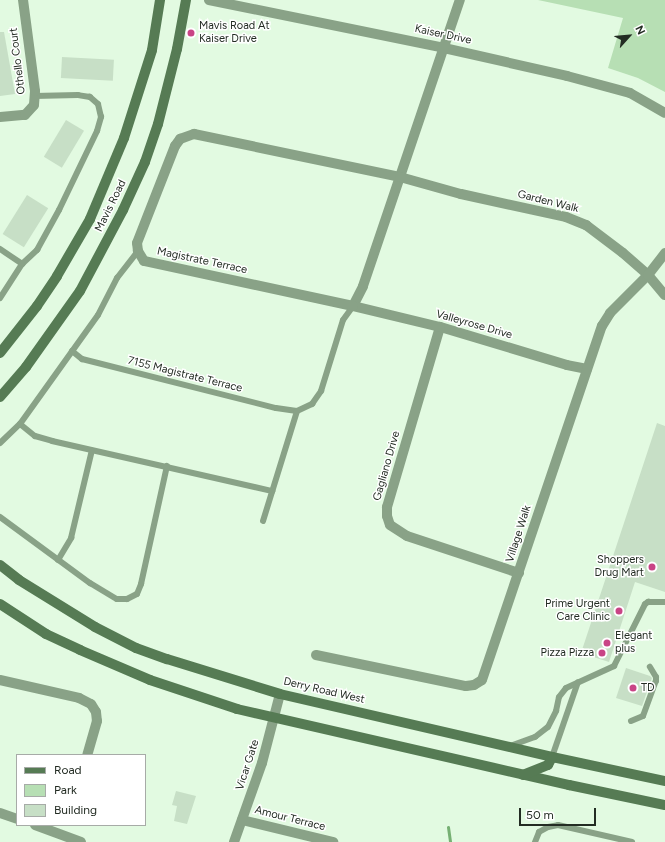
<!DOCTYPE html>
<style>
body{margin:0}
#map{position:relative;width:665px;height:842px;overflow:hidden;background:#e2fae1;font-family:Figtree,sans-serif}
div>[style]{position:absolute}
.green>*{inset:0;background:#b7dfb4}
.stream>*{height:3px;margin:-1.5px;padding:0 1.5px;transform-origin:1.5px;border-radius:1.5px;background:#76b073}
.building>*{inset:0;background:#c7dfc6;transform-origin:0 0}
.service>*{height:6px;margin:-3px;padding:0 3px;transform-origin:3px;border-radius:3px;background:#89a287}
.minor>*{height:10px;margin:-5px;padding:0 5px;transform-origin:5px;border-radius:5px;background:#89a287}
.secondary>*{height:10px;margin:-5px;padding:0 5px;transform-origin:5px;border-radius:5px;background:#567b54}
.dots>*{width:11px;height:11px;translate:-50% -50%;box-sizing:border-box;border:2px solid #fff;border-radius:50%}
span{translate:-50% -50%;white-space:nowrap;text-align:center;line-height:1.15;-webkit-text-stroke:3px #fff;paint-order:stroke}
.poi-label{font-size:11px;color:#232c23}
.left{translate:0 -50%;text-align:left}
.right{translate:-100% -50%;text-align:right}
.street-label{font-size:11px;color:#232c23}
.legend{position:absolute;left:16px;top:754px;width:130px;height:72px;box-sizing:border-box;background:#fff;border:1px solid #a7aba7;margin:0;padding:5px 7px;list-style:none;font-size:12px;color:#232c23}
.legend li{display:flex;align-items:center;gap:8px;height:20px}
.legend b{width:20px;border:1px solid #a7aba7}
.north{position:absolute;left:609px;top:16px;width:40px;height:40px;-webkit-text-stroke:3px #fff;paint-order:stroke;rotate:63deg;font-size:11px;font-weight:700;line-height:16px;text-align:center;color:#232c23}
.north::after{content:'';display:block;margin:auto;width:14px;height:18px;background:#232c23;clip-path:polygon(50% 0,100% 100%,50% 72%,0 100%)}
.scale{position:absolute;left:519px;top:808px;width:77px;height:18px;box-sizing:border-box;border:2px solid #232c23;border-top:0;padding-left:5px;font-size:12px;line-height:14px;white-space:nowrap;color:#232c23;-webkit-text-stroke:3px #fff;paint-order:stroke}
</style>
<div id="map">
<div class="green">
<i style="clip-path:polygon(538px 0,665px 0,665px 92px,638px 78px,608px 68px,623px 18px)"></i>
</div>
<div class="stream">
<i style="left:448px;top:827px;width:15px;rotate:82deg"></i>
</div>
<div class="building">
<i style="clip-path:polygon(0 32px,4px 32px,15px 94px,0 96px)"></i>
<i style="left:62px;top:57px;width:52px;height:21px;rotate:3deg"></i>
<i style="left:66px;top:120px;width:21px;height:43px;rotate:31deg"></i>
<i style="left:27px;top:195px;width:25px;height:46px;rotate:32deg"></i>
<i style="clip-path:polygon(657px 423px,665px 426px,665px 592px,635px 582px,609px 662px,581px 653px)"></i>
<i style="clip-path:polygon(626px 668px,650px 676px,652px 678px,642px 706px,616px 698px)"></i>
<i style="clip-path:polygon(176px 791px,196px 796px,187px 824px,174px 821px,177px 806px,172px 805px)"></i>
</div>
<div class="service">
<i style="left:0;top:249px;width:27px;rotate:34deg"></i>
<i style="left:22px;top:264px;width:21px;rotate:-43deg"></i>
<i style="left:37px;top:250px;width:46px;rotate:-61.2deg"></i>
<i style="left:59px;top:210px;width:88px;rotate:-64.3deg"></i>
<i style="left:97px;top:131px;width:15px;rotate:-74deg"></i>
<i style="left:101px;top:117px;width:13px;rotate:-103deg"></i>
<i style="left:98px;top:104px;width:11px;rotate:-139deg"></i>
<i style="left:90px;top:97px;width:12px;rotate:-171deg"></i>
<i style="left:78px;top:95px;width:44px;rotate:178.7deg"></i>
<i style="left:0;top:298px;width:40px;rotate:-57.1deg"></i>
<i style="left:72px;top:351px;width:13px;rotate:39deg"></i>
<i style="left:82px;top:359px;width:200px;rotate:14.2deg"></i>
<i style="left:276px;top:408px;width:21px;rotate:8deg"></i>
<i style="left:297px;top:411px;width:17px;rotate:-25deg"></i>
<i style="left:312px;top:404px;width:16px;rotate:-55deg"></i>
<i style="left:321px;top:391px;width:74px;rotate:-72.8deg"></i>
<i style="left:343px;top:320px;width:17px;rotate:-54deg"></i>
<i style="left:20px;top:424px;width:19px;rotate:39deg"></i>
<i style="left:35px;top:436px;width:18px;rotate:16deg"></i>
<i style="left:52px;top:441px;width:226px;rotate:12.8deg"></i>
<i style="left:0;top:443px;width:28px;rotate:-44deg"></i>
<i style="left:20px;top:424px;width:134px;rotate:-54.4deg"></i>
<i style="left:98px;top:315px;width:42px;rotate:-62.8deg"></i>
<i style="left:117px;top:278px;width:34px;rotate:-52deg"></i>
<i style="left:0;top:517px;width:112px;rotate:36.3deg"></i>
<i style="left:90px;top:583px;width:31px;rotate:31deg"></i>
<i style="left:117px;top:599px;width:10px"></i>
<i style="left:127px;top:599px;width:11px;rotate:-27deg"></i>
<i style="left:137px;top:594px;width:11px;rotate:-68deg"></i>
<i style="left:141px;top:584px;width:121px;rotate:-77.6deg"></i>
<i style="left:263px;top:521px;width:115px;rotate:-72.8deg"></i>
<i style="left:58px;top:560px;width:26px;rotate:-59deg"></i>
<i style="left:71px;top:538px;width:90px;rotate:-76.6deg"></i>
<i style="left:631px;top:721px;width:13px;rotate:-23deg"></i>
<i style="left:643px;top:716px;width:37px;rotate:-70deg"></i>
<i style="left:656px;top:681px;width:4px;rotate:-90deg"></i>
<i style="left:656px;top:677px;width:12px;rotate:-121deg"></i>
<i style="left:510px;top:746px;width:27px;rotate:-20deg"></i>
<i style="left:535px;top:737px;width:16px;rotate:-38deg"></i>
<i style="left:548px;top:727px;width:18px;rotate:-63deg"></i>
<i style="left:556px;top:711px;width:14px;rotate:-78deg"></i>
<i style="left:559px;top:697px;width:11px;rotate:-52deg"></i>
<i style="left:566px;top:688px;width:53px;rotate:-24.6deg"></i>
<i style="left:614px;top:666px;width:69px;rotate:-63.4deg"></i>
<i style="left:645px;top:604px;width:4px;rotate:-34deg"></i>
<i style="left:648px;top:602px;width:17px"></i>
<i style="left:552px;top:757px;width:79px;rotate:-70.9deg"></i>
<i style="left:535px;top:842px;width:11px;rotate:-68deg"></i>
<i style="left:539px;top:832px;width:10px;rotate:-29deg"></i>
<i style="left:548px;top:827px;width:10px;rotate:-11deg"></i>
<i style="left:558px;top:825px;width:76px;rotate:12.9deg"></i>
</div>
<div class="minor">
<i style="left:209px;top:0;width:240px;rotate:11.5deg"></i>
<i style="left:444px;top:48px;width:126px;rotate:12.8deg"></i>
<i style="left:567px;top:76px;width:65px;rotate:15.1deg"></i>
<i style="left:630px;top:93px;width:40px;rotate:29.7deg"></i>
<i style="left:0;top:117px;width:25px;rotate:-5deg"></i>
<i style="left:25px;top:115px;width:13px;rotate:-48deg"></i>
<i style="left:34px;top:105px;width:14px;rotate:-86deg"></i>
<i style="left:35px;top:91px;width:92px;rotate:-97.5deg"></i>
<i style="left:353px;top:306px;width:22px;rotate:-63deg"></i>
<i style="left:363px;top:286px;width:302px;rotate:-71.3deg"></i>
<i style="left:440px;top:327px;width:188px;rotate:106.4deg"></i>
<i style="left:387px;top:507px;width:9px;rotate:90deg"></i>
<i style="left:387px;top:516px;width:9px;rotate:72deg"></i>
<i style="left:390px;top:525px;width:20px;rotate:33deg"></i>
<i style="left:407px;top:536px;width:118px;rotate:18.3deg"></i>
<i style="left:587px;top:369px;width:20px;rotate:-169deg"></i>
<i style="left:567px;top:365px;width:133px;rotate:-163.3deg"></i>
<i style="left:440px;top:327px;width:89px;rotate:-166.4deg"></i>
<i style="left:353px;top:306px;width:214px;rotate:-167.8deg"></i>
<i style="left:144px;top:261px;width:12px;rotate:-121deg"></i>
<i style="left:138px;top:251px;width:8px;rotate:-97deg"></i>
<i style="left:137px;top:243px;width:104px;rotate:-68.6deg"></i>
<i style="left:175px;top:146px;width:9px;rotate:-54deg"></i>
<i style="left:180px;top:139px;width:15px;rotate:-20deg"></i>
<i style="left:194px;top:134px;width:210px;rotate:11.8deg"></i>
<i style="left:400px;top:177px;width:63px;rotate:15.6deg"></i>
<i style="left:461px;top:194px;width:107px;rotate:12.4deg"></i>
<i style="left:566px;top:217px;width:22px;rotate:22deg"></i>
<i style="left:586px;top:225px;width:46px;rotate:37.1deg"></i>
<i style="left:623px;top:253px;width:33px;rotate:41deg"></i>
<i style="left:648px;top:275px;width:26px;rotate:50deg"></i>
<i style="left:316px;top:655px;width:153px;rotate:11.7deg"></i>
<i style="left:466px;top:686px;width:8px;rotate:-7deg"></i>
<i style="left:474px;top:685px;width:9px;rotate:-32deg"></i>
<i style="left:482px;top:680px;width:374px;rotate:-71.3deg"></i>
<i style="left:602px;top:326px;width:15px;rotate:-58deg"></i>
<i style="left:610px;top:313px;width:54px;rotate:-45deg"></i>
<i style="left:648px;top:275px;width:28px;rotate:-52deg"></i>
<i style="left:0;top:680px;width:81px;rotate:12.8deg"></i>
<i style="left:79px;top:698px;width:13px;rotate:27deg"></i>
<i style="left:91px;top:704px;width:9px;rotate:58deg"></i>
<i style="left:96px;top:712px;width:9px;rotate:84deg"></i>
<i style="left:97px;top:721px;width:35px;rotate:106deg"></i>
<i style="left:0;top:813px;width:18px;rotate:19deg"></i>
<i style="left:242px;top:820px;width:94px;rotate:13.6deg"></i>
<i style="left:35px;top:825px;width:49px;rotate:20.3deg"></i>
<i style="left:234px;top:842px;width:84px;rotate:-70.5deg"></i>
<i style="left:262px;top:763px;width:71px;rotate:-75.4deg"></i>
</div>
<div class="secondary">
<i style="left:0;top:353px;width:60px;rotate:-51.8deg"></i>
<i style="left:37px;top:306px;width:36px;rotate:-56deg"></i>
<i style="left:57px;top:276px;width:66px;rotate:-59.9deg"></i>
<i style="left:90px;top:219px;width:88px;rotate:-67.2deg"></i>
<i style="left:124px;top:138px;width:92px;rotate:-72.3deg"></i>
<i style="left:152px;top:50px;width:51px;rotate:-80.9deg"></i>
<i style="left:0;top:397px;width:40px;rotate:-49deg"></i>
<i style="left:26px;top:367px;width:93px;rotate:-54.6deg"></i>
<i style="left:80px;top:291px;width:92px;rotate:-62deg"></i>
<i style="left:123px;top:210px;width:53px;rotate:-65.4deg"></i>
<i style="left:145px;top:162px;width:40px;rotate:-71.1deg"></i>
<i style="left:158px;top:124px;width:77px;rotate:-75.8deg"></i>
<i style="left:177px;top:49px;width:50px;rotate:-79.6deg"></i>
<i style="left:0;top:565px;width:24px;rotate:38deg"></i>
<i style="left:19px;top:580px;width:89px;rotate:31.7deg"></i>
<i style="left:95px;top:627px;width:46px;rotate:27.1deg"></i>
<i style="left:136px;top:648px;width:33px;rotate:20deg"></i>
<i style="left:167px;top:659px;width:118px;rotate:17.2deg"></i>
<i style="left:280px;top:694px;width:279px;rotate:13deg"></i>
<i style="left:552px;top:757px;width:116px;rotate:12deg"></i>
<i style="left:0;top:604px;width:55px;rotate:33.1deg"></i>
<i style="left:46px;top:634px;width:38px;rotate:25deg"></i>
<i style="left:80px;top:650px;width:76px;rotate:23.2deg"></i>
<i style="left:150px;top:680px;width:92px;rotate:18.4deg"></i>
<i style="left:237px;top:709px;width:341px;rotate:12.9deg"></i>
<i style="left:569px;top:785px;width:98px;rotate:11.8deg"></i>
<i style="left:523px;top:775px;width:27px;rotate:-22deg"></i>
<i style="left:548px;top:765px;width:9px;rotate:-63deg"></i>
</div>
<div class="dots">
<i style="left:191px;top:33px;background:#c94486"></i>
<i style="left:652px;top:567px;background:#c94486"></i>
<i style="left:619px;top:611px;background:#c94486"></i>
<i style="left:607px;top:643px;background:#c94486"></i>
<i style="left:602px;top:653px;background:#c94486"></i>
<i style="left:633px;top:688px;background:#c94486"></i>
</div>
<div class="poi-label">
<span class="left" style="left:199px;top:33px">Mavis Road At<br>Kaiser Drive</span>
<span class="right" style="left:644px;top:567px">Shoppers<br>Drug Mart</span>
<span class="right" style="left:610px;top:611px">Prime Urgent<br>Care Clinic</span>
<span class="left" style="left:615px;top:643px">Elegant<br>plus</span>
<span class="right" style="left:594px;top:653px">Pizza Pizza</span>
<span class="left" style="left:641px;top:688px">TD</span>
</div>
<div class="street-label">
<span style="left:443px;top:35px;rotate:12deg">Kaiser Drive</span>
<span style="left:18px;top:61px;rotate:-97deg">Othello Court</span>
<span style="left:548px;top:202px;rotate:14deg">Garden Walk</span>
<span style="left:111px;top:206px;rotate:-64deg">Mavis Road</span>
<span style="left:202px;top:261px;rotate:12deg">Magistrate Terrace</span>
<span style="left:474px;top:325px;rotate:16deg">Valleyrose Drive</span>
<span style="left:185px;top:375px;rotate:14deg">7155 Magistrate Terrace</span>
<span style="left:387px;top:466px;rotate:-74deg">Gagliano Drive</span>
<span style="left:519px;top:534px;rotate:-72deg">Village Walk</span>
<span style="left:324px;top:691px;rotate:13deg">Derry Road West</span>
<span style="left:248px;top:765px;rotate:-72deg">Vicar Gate</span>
<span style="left:290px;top:819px;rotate:14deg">Amour Terrace</span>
</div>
<ul class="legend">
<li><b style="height:5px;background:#567b54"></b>Road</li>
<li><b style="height:11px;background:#b7dfb4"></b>Park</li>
<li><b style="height:11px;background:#c7dfc6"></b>Building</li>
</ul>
<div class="north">N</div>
<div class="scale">50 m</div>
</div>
